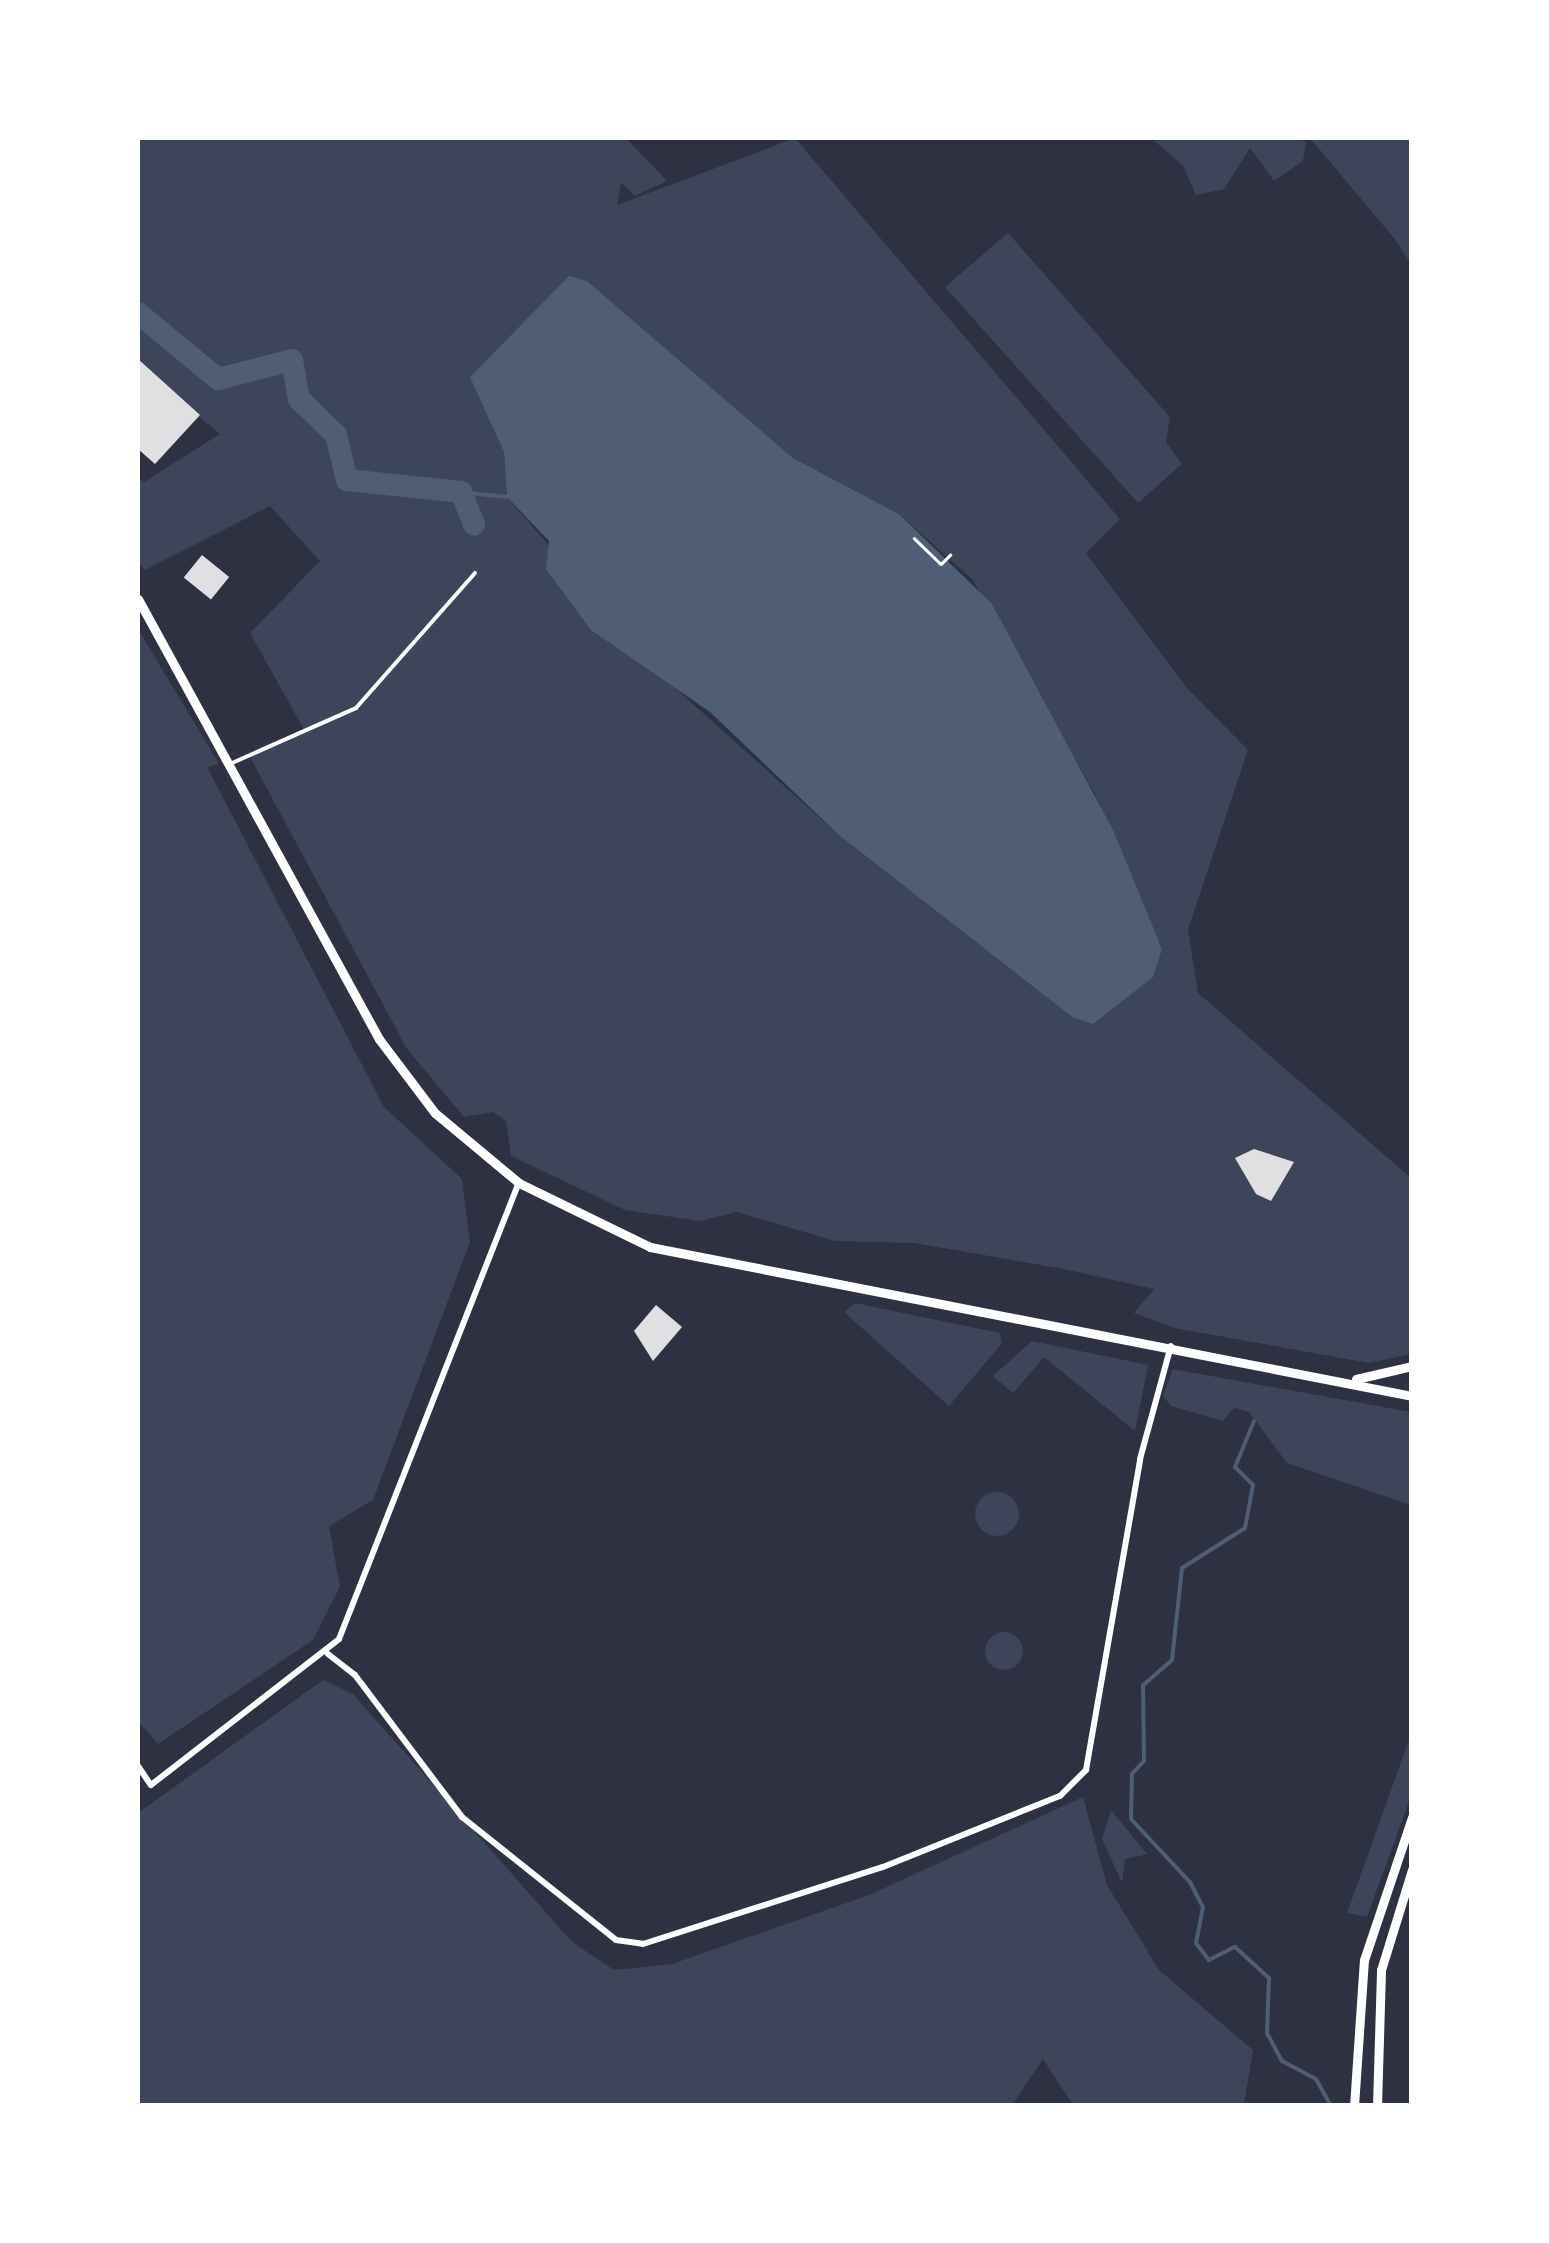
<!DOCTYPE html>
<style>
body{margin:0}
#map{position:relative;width:1549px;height:2243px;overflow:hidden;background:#2d3142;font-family:Lora,serif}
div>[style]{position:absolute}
.green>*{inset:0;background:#3c4559}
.round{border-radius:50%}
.water>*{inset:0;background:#4f5d75}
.stream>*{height:4px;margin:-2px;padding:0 2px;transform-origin:2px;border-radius:2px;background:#4f5d75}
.river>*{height:22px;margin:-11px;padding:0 11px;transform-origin:11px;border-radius:11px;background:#4f5d75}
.building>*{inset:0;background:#e0e0e3;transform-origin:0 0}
.path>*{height:2.5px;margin:-1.25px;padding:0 1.25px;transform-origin:1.25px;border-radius:1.25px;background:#fff}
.service>*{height:4px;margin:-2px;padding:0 2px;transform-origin:2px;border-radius:2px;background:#fff}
.minor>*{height:6px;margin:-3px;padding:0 3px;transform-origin:3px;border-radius:3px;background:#fff}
.tertiary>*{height:9px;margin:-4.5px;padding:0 4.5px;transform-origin:4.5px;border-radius:4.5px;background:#fff}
span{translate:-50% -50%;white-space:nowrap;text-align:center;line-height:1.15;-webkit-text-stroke:8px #fff;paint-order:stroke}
.frame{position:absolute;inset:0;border:140px solid #fff;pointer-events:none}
</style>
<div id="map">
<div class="green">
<i style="clip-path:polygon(evenodd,138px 138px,626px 138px,667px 181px,635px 196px,621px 183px,617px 205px,795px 138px,1120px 519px,1086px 553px,1187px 688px,1248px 750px,1188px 930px,1198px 993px,1411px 1178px,1411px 1354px,1369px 1363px,1174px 1328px,1134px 1313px,1154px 1289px,1064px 1269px,914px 1243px,835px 1241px,737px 1212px,700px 1221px,625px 1210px,511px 1156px,506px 1121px,493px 1112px,464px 1117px,407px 1049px,250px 757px,306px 733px,250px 633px,320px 561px,270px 506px,145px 570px,138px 562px,138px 477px,144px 482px,220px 434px,138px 366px,138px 138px,569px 277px,587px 281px,793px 458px,899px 514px,972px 579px,1094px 792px,1162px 949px,1072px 1017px,840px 836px,664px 678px,507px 497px,504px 452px,471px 377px,569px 277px)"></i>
<i style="clip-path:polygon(1151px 138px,1299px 138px,1306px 143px,1303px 161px,1274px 181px,1250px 148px,1224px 189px,1196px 195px,1183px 166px)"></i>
<i style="clip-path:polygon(1310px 138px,1411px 138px,1411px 265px,1398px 243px)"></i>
<i style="clip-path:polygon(1008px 233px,1170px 417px,1166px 442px,1182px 464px,1138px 503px,945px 287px)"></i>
<i style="clip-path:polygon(138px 629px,219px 764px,207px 767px,384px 1107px,462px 1179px,470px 1242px,373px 1500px,329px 1526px,340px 1587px,313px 1640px,158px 1744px,138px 1721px)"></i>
<i style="clip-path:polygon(855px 1303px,1000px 1333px,1002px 1343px,949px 1406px,844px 1312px)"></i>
<i style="clip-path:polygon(1032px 1341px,1148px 1365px,1135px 1431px,1044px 1357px,1013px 1393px,993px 1376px)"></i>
<i style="clip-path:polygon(1173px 1369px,1411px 1412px,1411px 1505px,1287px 1463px,1249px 1412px,1234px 1408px,1223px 1421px,1171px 1406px,1163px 1396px)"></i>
<i class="round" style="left:975px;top:1492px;width:44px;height:44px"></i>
<i class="round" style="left:985px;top:1632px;width:38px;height:38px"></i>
<i style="clip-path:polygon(323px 1680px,353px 1694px,572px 1942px,614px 1970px,672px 1964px,869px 1895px,1083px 1797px,1107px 1885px,1159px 1970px,1253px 2050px,1244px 2105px,1073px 2105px,1043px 2059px,1012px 2105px,138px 2105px,138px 1813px)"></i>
<i style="clip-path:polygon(1411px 1734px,1411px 1796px,1367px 1917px,1347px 1913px)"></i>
<i style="clip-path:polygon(1111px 1810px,1147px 1854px,1125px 1859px,1122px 1883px,1102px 1839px)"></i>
</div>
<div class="water">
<i style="clip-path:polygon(569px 276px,587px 281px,793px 458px,899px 514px,992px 604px,1113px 830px,1162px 949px,1153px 977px,1093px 1024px,1072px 1017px,840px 836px,710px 712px,591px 630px,546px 569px,549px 541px,507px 497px,504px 452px,470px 377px)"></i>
</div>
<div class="stream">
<i style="left:461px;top:492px;width:46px;rotate:6.2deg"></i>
<i style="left:1254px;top:1421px;width:50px;rotate:112.4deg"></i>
<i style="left:1235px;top:1467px;width:25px;rotate:45deg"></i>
<i style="left:1253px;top:1485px;width:44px;rotate:100.5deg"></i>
<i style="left:1245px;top:1528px;width:75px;rotate:147.6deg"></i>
<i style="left:1182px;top:1568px;width:93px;rotate:96.2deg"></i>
<i style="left:1172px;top:1660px;width:38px;rotate:139deg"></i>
<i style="left:1143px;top:1685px;width:76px;rotate:89.2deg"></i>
<i style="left:1144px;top:1761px;width:18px;rotate:133deg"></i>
<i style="left:1132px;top:1774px;width:45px;rotate:91.3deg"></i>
<i style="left:1131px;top:1819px;width:86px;rotate:46.9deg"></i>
<i style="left:1190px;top:1882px;width:28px;rotate:63deg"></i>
<i style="left:1203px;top:1907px;width:37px;rotate:101deg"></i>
<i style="left:1196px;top:1943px;width:21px;rotate:53deg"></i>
<i style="left:1209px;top:1960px;width:29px;rotate:-27deg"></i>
<i style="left:1235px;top:1947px;width:46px;rotate:42.4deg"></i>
<i style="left:1269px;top:1978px;width:55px;rotate:92.1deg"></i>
<i style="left:1267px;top:2033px;width:32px;rotate:62deg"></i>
<i style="left:1282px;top:2061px;width:38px;rotate:28deg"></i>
<i style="left:1316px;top:2079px;width:31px;rotate:61deg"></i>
</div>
<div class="river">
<i style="left:138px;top:313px;width:104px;rotate:39.5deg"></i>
<i style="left:218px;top:379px;width:76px;rotate:-14.4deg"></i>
<i style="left:292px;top:360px;width:40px;rotate:80deg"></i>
<i style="left:299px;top:399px;width:52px;rotate:44.2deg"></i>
<i style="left:336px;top:435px;width:46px;rotate:76.3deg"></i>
<i style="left:347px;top:480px;width:115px;rotate:6deg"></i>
<i style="left:461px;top:492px;width:35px;rotate:68deg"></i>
</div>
<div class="building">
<i style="clip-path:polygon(138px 359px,200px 415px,155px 464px,138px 449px)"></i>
<i style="left:202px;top:555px;width:35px;height:29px;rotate:39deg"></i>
<i style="clip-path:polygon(1254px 1149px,1294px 1162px,1271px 1201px,1256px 1194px,1235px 1158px)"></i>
<i style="clip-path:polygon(656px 1305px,682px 1327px,653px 1361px,634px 1331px)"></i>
</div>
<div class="path">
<i style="left:914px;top:538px;width:37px;rotate:44deg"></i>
<i style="left:941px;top:564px;width:13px;rotate:-45deg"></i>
</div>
<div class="service">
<i style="left:232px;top:763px;width:136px;rotate:-23.9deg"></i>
<i style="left:356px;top:708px;width:180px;rotate:-48.6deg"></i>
</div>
<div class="minor">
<i style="left:328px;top:1654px;width:34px;rotate:38deg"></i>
<i style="left:355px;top:1675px;width:178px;rotate:53deg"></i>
<i style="left:462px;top:1817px;width:197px;rotate:38.6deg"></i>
<i style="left:616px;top:1940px;width:27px;rotate:8deg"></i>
<i style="left:643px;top:1944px;width:252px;rotate:-17.8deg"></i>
<i style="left:883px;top:1867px;width:191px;rotate:-21.9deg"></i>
<i style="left:1060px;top:1796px;width:37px;rotate:-45deg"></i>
<i style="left:1086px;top:1770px;width:316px;rotate:-80.1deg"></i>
<i style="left:1140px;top:1459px;width:117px;rotate:-74.7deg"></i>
<i style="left:138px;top:1766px;width:23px;rotate:56deg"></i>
<i style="left:151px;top:1785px;width:238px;rotate:-37.8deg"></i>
<i style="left:339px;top:1639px;width:490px;rotate:-68.5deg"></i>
</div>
<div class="tertiary">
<i style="left:138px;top:599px;width:502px;rotate:61.29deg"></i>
<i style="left:379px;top:1039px;width:93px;rotate:52.9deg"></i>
<i style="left:435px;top:1113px;width:109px;rotate:39.8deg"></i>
<i style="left:519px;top:1183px;width:146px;rotate:26deg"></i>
<i style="left:650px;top:1247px;width:776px;rotate:11.06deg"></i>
<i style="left:1356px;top:1379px;width:57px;rotate:-13.1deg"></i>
<i style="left:1354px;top:2106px;width:146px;rotate:-86.1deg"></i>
<i style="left:1364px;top:1960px;width:151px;rotate:-71.4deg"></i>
<i style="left:1377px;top:2106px;width:136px;rotate:-88.3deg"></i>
<i style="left:1381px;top:1970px;width:105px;rotate:-72.8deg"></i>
</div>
<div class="frame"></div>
</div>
